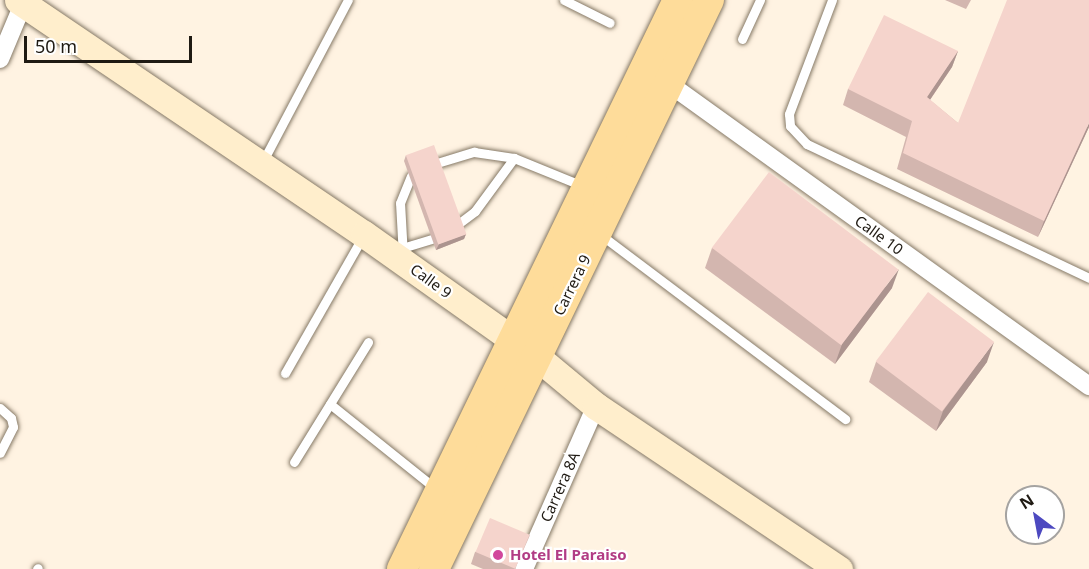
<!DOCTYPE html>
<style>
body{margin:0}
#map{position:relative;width:1089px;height:569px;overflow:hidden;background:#fff3e2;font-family:"Noto Sans",sans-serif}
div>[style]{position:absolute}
.roads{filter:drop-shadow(0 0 2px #867966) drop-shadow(0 0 2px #867966)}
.service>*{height:9px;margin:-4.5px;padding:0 4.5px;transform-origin:4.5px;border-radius:4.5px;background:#fff}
.minor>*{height:18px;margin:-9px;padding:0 9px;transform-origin:9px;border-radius:9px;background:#fff}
.secondary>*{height:27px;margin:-13.5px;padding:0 13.5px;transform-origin:13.5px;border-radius:13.5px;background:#fec}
.primary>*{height:30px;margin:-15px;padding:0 15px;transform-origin:15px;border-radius:15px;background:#fedc9a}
.wall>*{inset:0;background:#d3b6af}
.shaded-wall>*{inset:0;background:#ac948f}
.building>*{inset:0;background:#f5d4cc;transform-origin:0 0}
.dots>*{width:16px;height:16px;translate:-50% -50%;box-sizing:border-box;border:3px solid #fff;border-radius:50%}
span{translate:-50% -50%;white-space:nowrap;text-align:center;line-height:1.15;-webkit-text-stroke:4.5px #fff;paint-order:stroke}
.street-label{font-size:15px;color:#1f1a13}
.hotel-label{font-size:15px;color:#b23c85;font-weight:700}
.left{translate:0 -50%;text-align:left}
.north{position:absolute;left:1005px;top:485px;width:60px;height:60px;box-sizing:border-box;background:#fff;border:2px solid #a5a3a1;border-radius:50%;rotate:328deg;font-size:16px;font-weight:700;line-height:24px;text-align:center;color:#1f1a13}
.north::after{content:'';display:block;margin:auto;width:21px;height:27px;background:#4d49c0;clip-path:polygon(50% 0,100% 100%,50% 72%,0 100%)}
.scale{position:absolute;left:24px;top:36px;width:168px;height:27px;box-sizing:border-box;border:3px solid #1f1a13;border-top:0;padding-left:8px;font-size:18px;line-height:21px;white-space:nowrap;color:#1f1a13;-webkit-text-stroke:4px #fff;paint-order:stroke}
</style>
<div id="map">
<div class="roads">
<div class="service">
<i style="left:564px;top:0;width:51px;rotate:26.6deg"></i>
<i style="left:832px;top:0;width:122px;rotate:110.7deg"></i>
<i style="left:789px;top:114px;width:12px;rotate:85deg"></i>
<i style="left:790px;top:126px;width:25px;rotate:47deg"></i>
<i style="left:807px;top:144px;width:312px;rotate:25.4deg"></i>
<i style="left:742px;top:39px;width:43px;rotate:-65.2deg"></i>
<i style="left:263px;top:161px;width:182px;rotate:-62.2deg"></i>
<i style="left:437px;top:163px;width:39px;rotate:-17deg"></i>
<i style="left:474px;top:152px;width:40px;rotate:8.5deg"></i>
<i style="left:514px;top:158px;width:74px;rotate:22.1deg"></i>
<i style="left:458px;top:224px;width:21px;rotate:-37deg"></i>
<i style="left:475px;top:211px;width:66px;rotate:-53.7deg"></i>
<i style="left:601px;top:235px;width:306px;rotate:37deg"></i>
<i style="left:402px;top:248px;width:31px;rotate:-17deg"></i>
<i style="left:403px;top:256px;width:53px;rotate:-93.2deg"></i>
<i style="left:400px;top:203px;width:29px;rotate:-68deg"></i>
<i style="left:285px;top:373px;width:158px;rotate:-60.3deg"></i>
<i style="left:330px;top:404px;width:136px;rotate:38.7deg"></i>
<i style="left:0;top:408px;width:15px;rotate:42deg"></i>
<i style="left:11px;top:418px;width:9px;rotate:77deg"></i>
<i style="left:13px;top:427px;width:29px;rotate:117deg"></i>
<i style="left:294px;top:462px;width:141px;rotate:-58.3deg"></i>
<i style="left:37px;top:569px;width:1px;rotate:-45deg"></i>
</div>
<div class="minor">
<i style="left:0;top:59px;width:60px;rotate:-67.3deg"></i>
<i style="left:668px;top:83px;width:519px;rotate:35.74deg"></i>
<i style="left:524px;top:569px;width:178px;rotate:-66.2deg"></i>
</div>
<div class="secondary">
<i style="left:18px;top:0;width:418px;rotate:34.1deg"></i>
<i style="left:364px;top:234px;width:212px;rotate:35.4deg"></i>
<i style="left:537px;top:357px;width:77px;rotate:39.7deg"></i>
<i style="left:596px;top:406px;width:293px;rotate:33.9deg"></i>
</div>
<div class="primary">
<i style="left:402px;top:569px;width:632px;rotate:-64.12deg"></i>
<i style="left:434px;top:569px;width:632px;rotate:-64.21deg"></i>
</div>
</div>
<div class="wall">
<i style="clip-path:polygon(945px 0,971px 0,966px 9px)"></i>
<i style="clip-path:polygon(958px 51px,952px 67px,930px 100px,958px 123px,1089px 127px,1038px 237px,897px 169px,906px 137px,843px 105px,848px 89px)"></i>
<i style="clip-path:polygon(406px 155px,466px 234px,464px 239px,436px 250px,404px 161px)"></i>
<i style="clip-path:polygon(712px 248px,892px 288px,835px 364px,705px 268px)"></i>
<i style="clip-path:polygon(876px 362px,987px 362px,936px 431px,869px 382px)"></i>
<i style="clip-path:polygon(530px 535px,515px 569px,483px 569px,471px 564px,475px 552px)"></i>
</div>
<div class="shaded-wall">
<i style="clip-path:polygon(958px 51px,952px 67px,921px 113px,927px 97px)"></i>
<i style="clip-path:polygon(1089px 123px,1089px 127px,1038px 237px,1044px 221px)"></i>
<i style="clip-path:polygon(466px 234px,464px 239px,436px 250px,439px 244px)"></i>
<i style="clip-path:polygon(899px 269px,892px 288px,835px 364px,842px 344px)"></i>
<i style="clip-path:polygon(994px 342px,987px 362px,936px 431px,943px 411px)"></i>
</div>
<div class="building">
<i style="clip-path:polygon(1007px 0,1089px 0,1089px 123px,1044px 221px,903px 153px,912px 121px,848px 89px,884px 15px,958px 51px,927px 97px,958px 123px)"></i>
<i style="left:434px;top:145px;width:95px;height:30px;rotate:70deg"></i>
<i style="left:769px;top:172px;width:162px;height:95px;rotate:37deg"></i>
<i style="left:928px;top:292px;width:83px;height:87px;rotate:37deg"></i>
<i style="left:490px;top:518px;width:43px;height:37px;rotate:23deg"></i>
</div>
<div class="dots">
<i style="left:498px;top:555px;background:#d1479c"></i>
</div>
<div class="street-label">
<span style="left:879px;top:235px;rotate:36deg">Calle 10</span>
<span style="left:431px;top:281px;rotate:36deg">Calle 9</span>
<span style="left:572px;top:285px;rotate:-64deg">Carrera 9</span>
<span style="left:560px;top:487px;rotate:-66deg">Carrera 8A</span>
</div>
<div class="hotel-label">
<span class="left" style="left:510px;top:555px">Hotel El Paraiso</span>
</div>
<div class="north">N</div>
<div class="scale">50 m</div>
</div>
